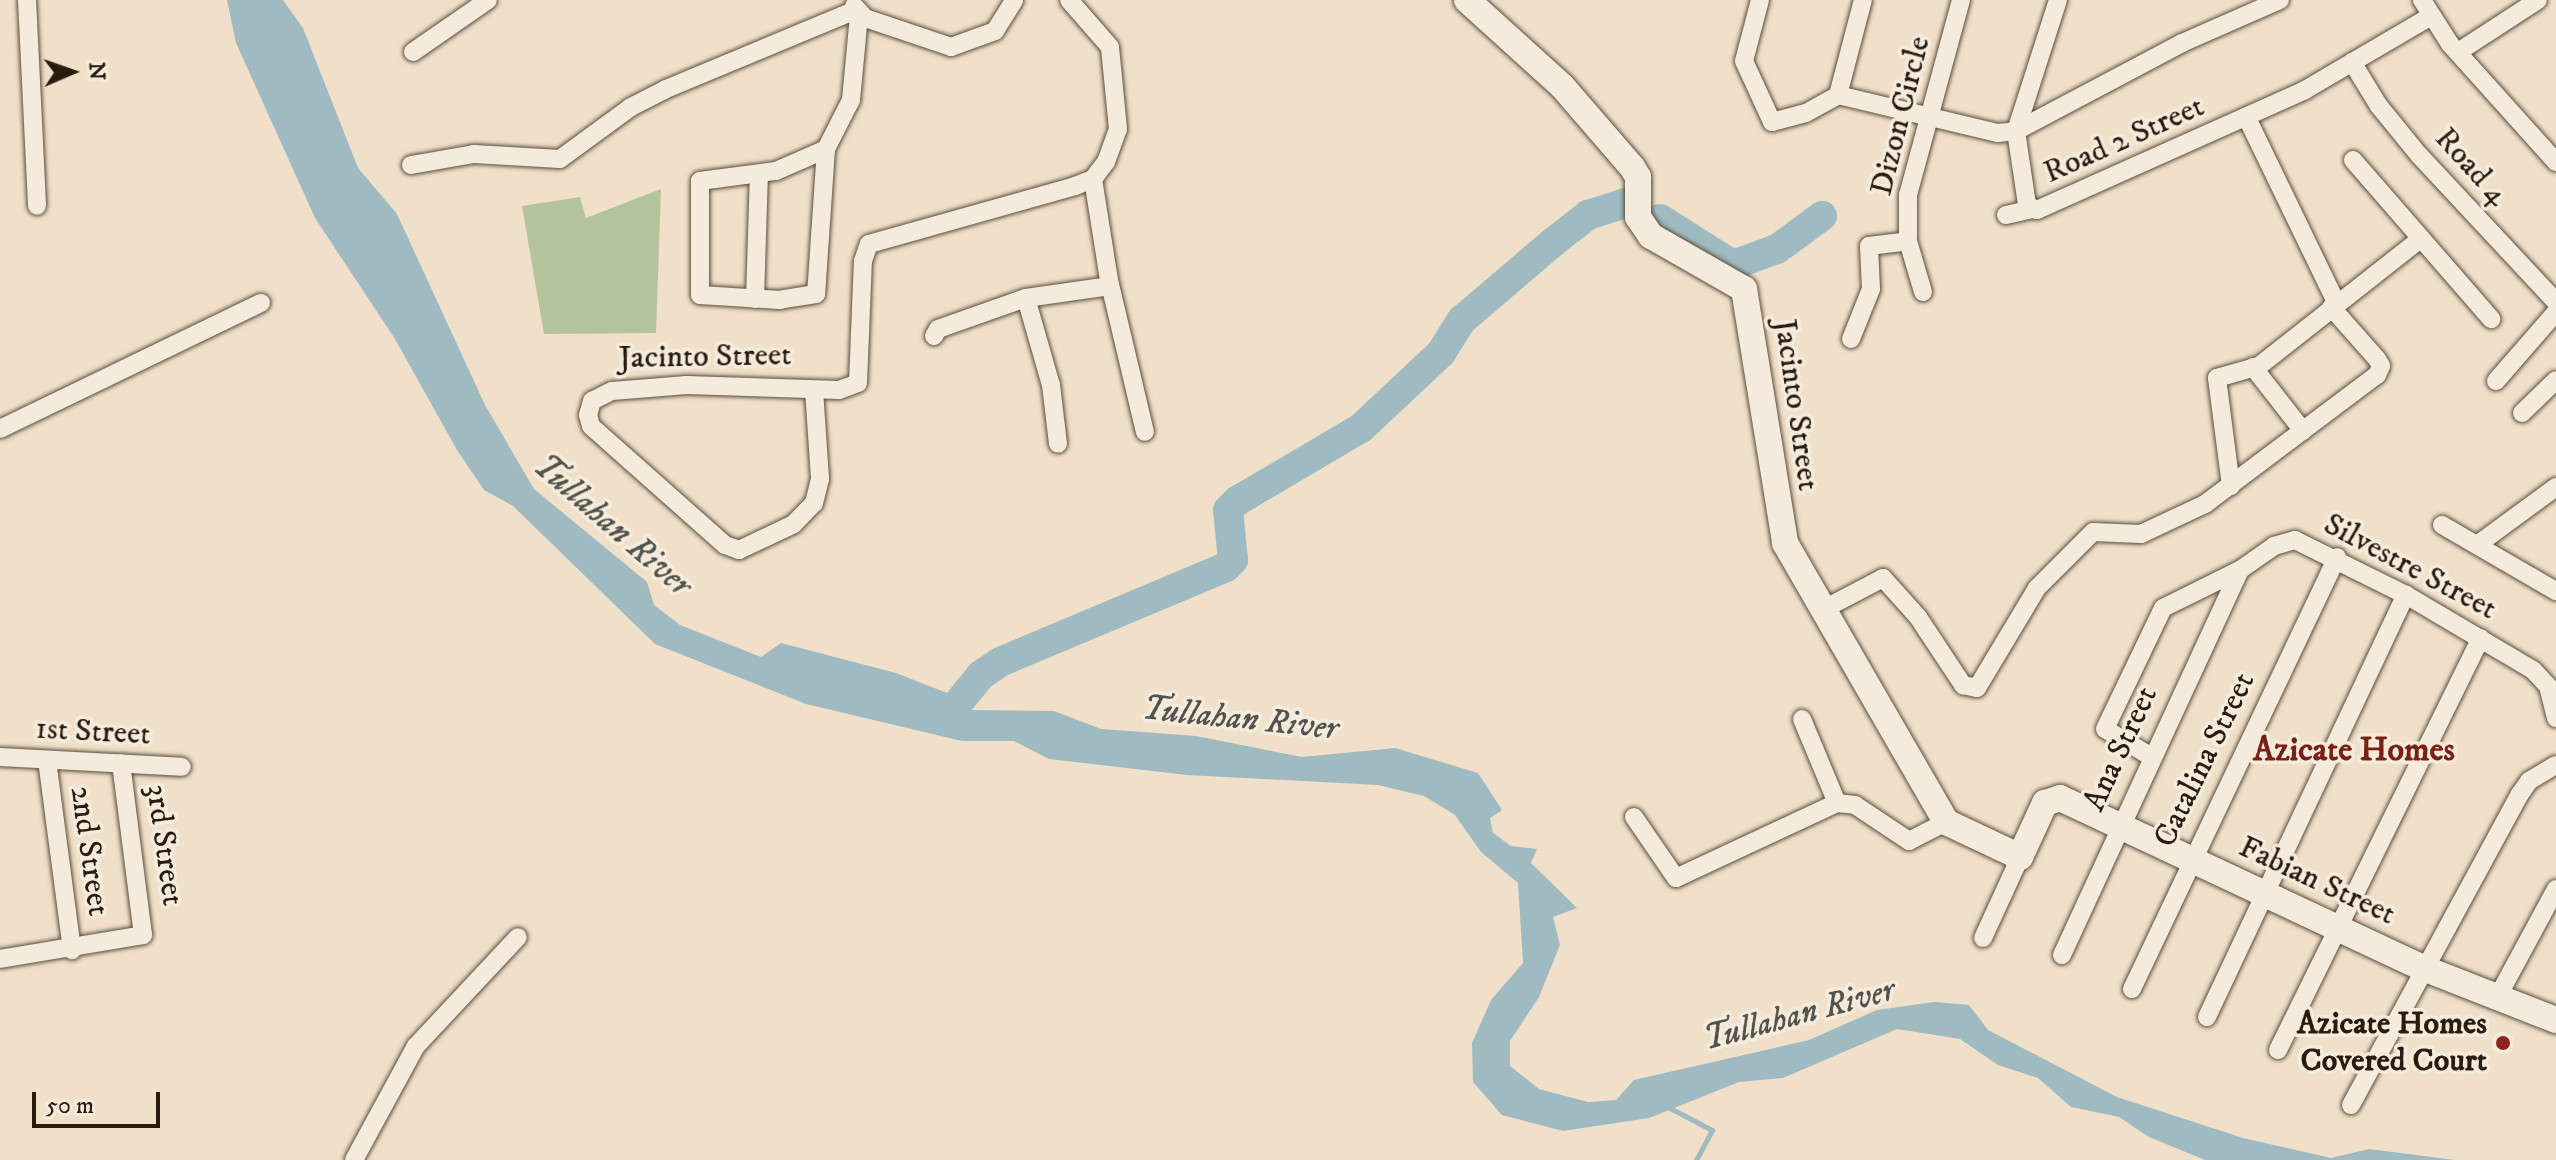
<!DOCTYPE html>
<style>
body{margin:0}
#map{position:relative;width:2556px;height:1160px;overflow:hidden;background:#f0e0c9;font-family:"IM FELL DW Pica",serif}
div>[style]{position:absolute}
.green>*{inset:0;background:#b3c39b}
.water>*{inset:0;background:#a0bac1}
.stream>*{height:5px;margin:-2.5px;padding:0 2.5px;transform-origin:2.5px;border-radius:2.5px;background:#a0bac1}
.river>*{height:30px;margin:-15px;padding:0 15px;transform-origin:15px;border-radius:15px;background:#a0bac1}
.roads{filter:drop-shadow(0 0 2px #5a4d3d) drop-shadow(0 0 2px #5a4d3d)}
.street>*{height:18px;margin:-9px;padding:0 9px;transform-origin:9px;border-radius:9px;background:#f5ebdc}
.secondary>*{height:26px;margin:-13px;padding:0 13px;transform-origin:13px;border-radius:13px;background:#f5ebdc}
.dots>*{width:22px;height:22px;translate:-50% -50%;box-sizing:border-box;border:4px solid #f5ebdc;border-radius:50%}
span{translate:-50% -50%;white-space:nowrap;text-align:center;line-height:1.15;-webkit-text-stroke:7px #f5ebdc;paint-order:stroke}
.street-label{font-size:32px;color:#281c0e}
.poi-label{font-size:32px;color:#281c0e;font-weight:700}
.right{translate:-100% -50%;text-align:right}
.water-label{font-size:34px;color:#52534d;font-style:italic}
.neighbourhood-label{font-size:34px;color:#7a1f14;font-weight:700}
.north{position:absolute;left:32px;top:32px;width:80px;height:80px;-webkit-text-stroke:6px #f5ebdc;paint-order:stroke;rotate:88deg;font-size:22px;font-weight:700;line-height:32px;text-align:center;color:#281c0e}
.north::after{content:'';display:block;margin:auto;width:28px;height:36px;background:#281c0e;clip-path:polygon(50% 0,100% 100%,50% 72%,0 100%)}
.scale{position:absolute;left:32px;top:1092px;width:128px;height:36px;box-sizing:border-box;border:4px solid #281c0e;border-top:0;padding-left:10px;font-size:24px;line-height:28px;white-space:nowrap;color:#281c0e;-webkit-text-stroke:6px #f5ebdc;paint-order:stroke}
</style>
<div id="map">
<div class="green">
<i style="clip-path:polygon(661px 189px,656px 333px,544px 334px,522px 206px,580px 197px,586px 218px)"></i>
</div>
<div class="water">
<i style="clip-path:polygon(227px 0,283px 0,303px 28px,358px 168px,397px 214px,485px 405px,534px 489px,647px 582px,654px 605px,680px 625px,761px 657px,781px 643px,896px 673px,960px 698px,969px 710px,1054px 711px,1101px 729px,1196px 736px,1302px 757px,1395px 748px,1478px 773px,1502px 810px,1490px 818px,1493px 833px,1511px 846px,1537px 849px,1531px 863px,1577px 908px,1553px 917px,1560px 945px,1539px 997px,1510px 1041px,1510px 1066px,1539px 1089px,1588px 1102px,1616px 1100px,1634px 1080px,1809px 1040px,1877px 1010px,1934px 1002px,1969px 1005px,1988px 1030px,2117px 1097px,2243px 1138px,2331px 1158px,2369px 1149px,2455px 1160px,2205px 1160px,2149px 1137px,2119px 1117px,2071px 1107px,2038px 1078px,1998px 1065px,1960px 1039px,1897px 1029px,1783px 1078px,1739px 1082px,1649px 1118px,1563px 1131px,1502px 1115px,1473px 1082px,1472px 1043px,1491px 1000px,1523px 963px,1518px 883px,1481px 852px,1455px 815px,1424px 796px,1378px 785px,1187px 775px,1049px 759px,1014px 741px,962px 741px,806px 704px,655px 644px,513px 506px,484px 490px,457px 450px,395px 339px,315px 218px,236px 43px)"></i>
</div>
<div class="stream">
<i style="left:1668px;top:1107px;width:50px;rotate:27.6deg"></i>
<i style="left:1712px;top:1130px;width:34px;rotate:118deg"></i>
</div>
<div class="river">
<i style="left:1660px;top:219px;width:86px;rotate:32.2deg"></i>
<i style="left:1733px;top:265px;width:47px;rotate:-20deg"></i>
<i style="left:1777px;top:249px;width:56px;rotate:-36.3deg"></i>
<i style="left:950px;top:713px;width:49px;rotate:-50.8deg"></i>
<i style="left:981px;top:675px;width:23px;rotate:-34deg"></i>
<i style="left:1000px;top:662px;width:245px;rotate:-22.8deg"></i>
<i style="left:1226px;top:567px;width:10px;rotate:-45deg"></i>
<i style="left:1233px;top:560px;width:50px;rotate:-95.7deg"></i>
<i style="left:1228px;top:510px;width:13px;rotate:-45deg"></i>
<i style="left:1237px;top:501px;width:144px;rotate:-30.5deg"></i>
<i style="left:1361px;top:428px;width:110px;rotate:-43.2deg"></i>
<i style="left:1441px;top:353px;width:39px;rotate:-58deg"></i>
<i style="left:1462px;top:320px;width:118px;rotate:-40.5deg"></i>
<i style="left:1552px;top:243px;width:46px;rotate:-37.9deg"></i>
<i style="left:1588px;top:215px;width:46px;rotate:-17.7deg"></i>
</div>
<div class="roads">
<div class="street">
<i style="left:27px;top:0;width:206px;rotate:87.2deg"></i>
<i style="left:1760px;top:0;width:63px;rotate:104.7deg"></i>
<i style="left:1744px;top:61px;width:67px;rotate:65.3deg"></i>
<i style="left:1772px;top:122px;width:35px;rotate:-15deg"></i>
<i style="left:1806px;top:113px;width:37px;rotate:-29deg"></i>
<i style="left:1838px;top:95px;width:164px;rotate:13.4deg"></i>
<i style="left:1998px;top:133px;width:18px;rotate:-6deg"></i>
<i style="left:2016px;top:131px;width:188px;rotate:-27.9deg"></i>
<i style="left:2182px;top:43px;width:107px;rotate:-23.7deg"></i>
<i style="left:2058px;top:0;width:138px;rotate:107.8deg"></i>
<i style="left:2016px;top:131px;width:75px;rotate:81.5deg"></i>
<i style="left:2027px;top:205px;width:11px;rotate:27deg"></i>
<i style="left:2037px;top:210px;width:294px;rotate:-24.1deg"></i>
<i style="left:2305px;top:90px;width:146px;rotate:-30.4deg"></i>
<i style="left:2422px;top:0;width:52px;rotate:57.5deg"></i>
<i style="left:2450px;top:44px;width:159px;rotate:48.1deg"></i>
<i style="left:854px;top:6px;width:16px;rotate:47deg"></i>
<i style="left:865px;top:18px;width:91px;rotate:18.6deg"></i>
<i style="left:951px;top:47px;width:47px;rotate:-20deg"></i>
<i style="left:995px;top:31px;width:36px;rotate:-58deg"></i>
<i style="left:413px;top:52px;width:91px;rotate:-34.7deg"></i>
<i style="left:2458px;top:52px;width:95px;rotate:-33deg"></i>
<i style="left:2352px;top:62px;width:52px;rotate:58.5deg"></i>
<i style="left:2379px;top:106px;width:63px;rotate:50.8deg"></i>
<i style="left:2419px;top:155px;width:201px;rotate:47deg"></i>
<i style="left:1838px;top:95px;width:98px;rotate:-75.3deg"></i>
<i style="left:2247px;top:118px;width:204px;rotate:64.2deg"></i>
<i style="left:826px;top:149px;width:145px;rotate:93.9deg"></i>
<i style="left:816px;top:294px;width:36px;rotate:171deg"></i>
<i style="left:780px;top:300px;width:80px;rotate:-176.4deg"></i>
<i style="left:700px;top:295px;width:114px;rotate:-90deg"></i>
<i style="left:700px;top:181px;width:77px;rotate:-7.5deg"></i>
<i style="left:776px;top:171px;width:55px;rotate:-23.7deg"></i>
<i style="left:826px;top:149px;width:55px;rotate:-63deg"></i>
<i style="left:851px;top:100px;width:85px;rotate:-84.6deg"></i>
<i style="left:2353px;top:160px;width:211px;rotate:49deg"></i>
<i style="left:411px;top:165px;width:64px;rotate:-9.9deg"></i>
<i style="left:474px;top:154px;width:86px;rotate:3.3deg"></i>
<i style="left:560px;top:159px;width:88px;rotate:-36.2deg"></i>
<i style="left:631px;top:107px;width:39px;rotate:-27deg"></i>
<i style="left:666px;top:89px;width:206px;rotate:-22.6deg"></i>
<i style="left:1093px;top:179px;width:102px;rotate:81deg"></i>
<i style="left:1109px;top:280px;width:156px;rotate:76.7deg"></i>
<i style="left:2006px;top:215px;width:26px;rotate:-13deg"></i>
<i style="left:1923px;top:292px;width:53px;rotate:-106.4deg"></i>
<i style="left:1908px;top:241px;width:46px;rotate:-90deg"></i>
<i style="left:1908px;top:195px;width:202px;rotate:-74.8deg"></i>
<i style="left:1026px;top:298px;width:91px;rotate:74deg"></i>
<i style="left:1051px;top:385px;width:59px;rotate:83.2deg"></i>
<i style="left:755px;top:299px;width:124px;rotate:-88.2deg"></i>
<i style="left:934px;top:336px;width:8px;rotate:-60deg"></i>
<i style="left:938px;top:329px;width:93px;rotate:-19.4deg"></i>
<i style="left:1026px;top:298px;width:85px;rotate:-8.1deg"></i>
<i style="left:1851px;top:339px;width:54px;rotate:-68.2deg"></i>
<i style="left:1871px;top:289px;width:43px;rotate:-92.7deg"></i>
<i style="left:1869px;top:246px;width:39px;rotate:-7deg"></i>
<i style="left:2253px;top:367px;width:81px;rotate:52deg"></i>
<i style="left:2496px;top:381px;width:91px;rotate:-49deg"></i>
<i style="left:814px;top:390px;width:89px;rotate:86.1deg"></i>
<i style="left:820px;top:479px;width:25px;rotate:104deg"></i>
<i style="left:814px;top:503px;width:29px;rotate:134deg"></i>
<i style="left:794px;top:524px;width:61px;rotate:154.7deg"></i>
<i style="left:739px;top:550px;width:15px;rotate:-160deg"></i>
<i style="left:725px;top:545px;width:179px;rotate:-138.4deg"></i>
<i style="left:591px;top:426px;width:11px;rotate:-105deg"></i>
<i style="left:588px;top:415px;width:15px;rotate:-74deg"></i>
<i style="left:592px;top:401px;width:22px;rotate:-27deg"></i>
<i style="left:612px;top:391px;width:75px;rotate:-4.6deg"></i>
<i style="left:687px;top:385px;width:152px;rotate:1.9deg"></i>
<i style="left:839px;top:390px;width:20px;rotate:-20deg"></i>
<i style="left:858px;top:383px;width:122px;rotate:-87.7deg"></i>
<i style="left:863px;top:261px;width:18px;rotate:-71deg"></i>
<i style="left:869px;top:244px;width:214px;rotate:-15.7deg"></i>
<i style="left:1075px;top:186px;width:19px;rotate:-21deg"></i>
<i style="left:1093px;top:179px;width:21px;rotate:-53deg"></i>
<i style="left:1106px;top:162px;width:35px;rotate:-70deg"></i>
<i style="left:1118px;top:129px;width:82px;rotate:-95.6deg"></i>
<i style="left:1110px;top:47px;width:62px;rotate:-131.1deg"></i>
<i style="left:2522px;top:413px;width:47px;rotate:-44.1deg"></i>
<i style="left:0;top:429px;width:290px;rotate:-25.8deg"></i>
<i style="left:2231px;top:486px;width:109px;rotate:-97.4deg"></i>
<i style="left:2217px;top:378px;width:44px;rotate:-15.9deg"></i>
<i style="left:2259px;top:366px;width:204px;rotate:-38.2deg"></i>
<i style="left:2442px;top:525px;width:132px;rotate:30.1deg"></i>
<i style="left:2477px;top:545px;width:98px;rotate:-36.3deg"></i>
<i style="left:1822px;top:610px;width:69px;rotate:-27.7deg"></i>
<i style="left:1883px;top:578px;width:52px;rotate:48.1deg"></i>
<i style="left:1918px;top:617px;width:82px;rotate:56.5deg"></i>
<i style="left:1963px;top:685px;width:14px;rotate:12deg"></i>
<i style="left:1977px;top:688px;width:117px;rotate:-59deg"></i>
<i style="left:2037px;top:588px;width:79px;rotate:-45deg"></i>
<i style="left:2093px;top:532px;width:48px;rotate:2.4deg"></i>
<i style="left:2141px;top:534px;width:71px;rotate:-25.1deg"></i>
<i style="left:2205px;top:504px;width:215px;rotate:-36.9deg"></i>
<i style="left:2377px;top:375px;width:10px;rotate:-66deg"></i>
<i style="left:2381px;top:366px;width:8px;rotate:-120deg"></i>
<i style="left:2377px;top:359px;width:69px;rotate:-131.5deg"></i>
<i style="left:1802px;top:719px;width:91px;rotate:67.4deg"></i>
<i style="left:2150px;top:756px;width:52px;rotate:-149deg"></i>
<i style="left:2105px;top:729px;width:134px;rotate:-64.4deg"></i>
<i style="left:2163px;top:608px;width:86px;rotate:-26.3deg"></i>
<i style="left:2240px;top:570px;width:42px;rotate:-35.2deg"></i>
<i style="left:2274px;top:546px;width:22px;rotate:-16deg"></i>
<i style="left:2295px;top:540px;width:124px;rotate:26.4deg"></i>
<i style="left:2406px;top:595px;width:147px;rotate:30.6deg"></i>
<i style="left:2533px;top:670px;width:22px;rotate:47deg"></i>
<i style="left:2548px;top:686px;width:33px;rotate:76deg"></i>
<i style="left:0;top:757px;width:182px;rotate:3.1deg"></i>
<i style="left:47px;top:760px;width:192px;rotate:82.5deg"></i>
<i style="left:1634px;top:817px;width:74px;rotate:55.5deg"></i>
<i style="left:1676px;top:878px;width:178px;rotate:-25deg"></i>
<i style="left:1837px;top:803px;width:18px;rotate:6deg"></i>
<i style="left:1855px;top:805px;width:65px;rotate:33.7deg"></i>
<i style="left:1909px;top:841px;width:42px;rotate:-27.2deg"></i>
<i style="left:1983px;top:938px;width:89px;rotate:-65.4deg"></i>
<i style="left:2062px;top:955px;width:424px;rotate:-65.2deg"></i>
<i style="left:0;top:959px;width:145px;rotate:-9.5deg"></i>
<i style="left:143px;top:935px;width:173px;rotate:-97.3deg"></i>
<i style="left:2132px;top:989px;width:478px;rotate:-64.6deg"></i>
<i style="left:2497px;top:998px;width:124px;rotate:-61.6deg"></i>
<i style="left:2207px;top:1017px;width:467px;rotate:-64.8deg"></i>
<i style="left:2278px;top:1050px;width:459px;rotate:-63.8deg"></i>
<i style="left:2351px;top:1105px;width:354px;rotate:-61.5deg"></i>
<i style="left:2520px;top:794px;width:16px;rotate:-55deg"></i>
<i style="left:2529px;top:781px;width:31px;rotate:-31deg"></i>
<i style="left:354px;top:1160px;width:130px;rotate:-61.5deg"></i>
<i style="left:416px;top:1046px;width:149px;rotate:-46.9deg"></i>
</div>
<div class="secondary">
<i style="left:1467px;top:0;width:128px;rotate:42.2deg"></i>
<i style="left:1562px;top:86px;width:107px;rotate:49.2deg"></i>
<i style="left:1632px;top:167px;width:12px;rotate:59deg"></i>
<i style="left:1638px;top:177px;width:40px;rotate:90deg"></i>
<i style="left:1638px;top:217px;width:23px;rotate:56deg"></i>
<i style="left:1651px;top:236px;width:107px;rotate:29.7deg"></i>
<i style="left:1744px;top:289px;width:257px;rotate:80.8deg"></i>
<i style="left:1785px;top:543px;width:322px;rotate:60deg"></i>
<i style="left:1946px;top:822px;width:82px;rotate:25.3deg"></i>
<i style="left:2020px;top:857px;width:60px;rotate:-65.2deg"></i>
<i style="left:2045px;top:803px;width:16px;rotate:-18deg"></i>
<i style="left:2060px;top:798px;width:401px;rotate:25.1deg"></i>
<i style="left:2423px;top:968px;width:143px;rotate:21.4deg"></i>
</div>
</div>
<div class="dots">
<i style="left:2503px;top:1043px;background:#8f2418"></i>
</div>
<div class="street-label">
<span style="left:1901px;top:116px;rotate:-76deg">Dizon Circle</span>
<span style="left:2124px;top:140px;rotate:-24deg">Road 2 Street</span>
<span style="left:2471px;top:167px;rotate:48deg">Road 4</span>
<span style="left:705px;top:357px;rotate:-1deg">Jacinto Street</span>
<span style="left:1796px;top:405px;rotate:82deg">Jacinto Street</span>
<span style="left:2410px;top:567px;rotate:28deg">Silvestre Street</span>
<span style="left:93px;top:732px;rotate:3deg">1st Street</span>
<span style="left:2121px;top:749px;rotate:-65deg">Ana Street</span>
<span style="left:2205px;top:760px;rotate:-64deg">Catalina Street</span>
<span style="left:164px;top:845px;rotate:82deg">3rd Street</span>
<span style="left:89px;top:851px;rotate:82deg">2nd Street</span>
<span style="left:2317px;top:881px;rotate:25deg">Fabian Street</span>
</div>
<div class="poi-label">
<span class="right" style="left:2487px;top:1043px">Azicate Homes<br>Covered Court</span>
</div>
<div class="water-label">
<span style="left:612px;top:526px;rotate:41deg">Tullahan River</span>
<span style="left:1240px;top:719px;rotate:6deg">Tullahan River</span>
<span style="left:1799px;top:1015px;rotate:-15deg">Tullahan River</span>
</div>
<div class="neighbourhood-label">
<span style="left:2354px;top:751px">Azicate Homes</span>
</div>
<div class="north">N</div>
<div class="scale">50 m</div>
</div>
